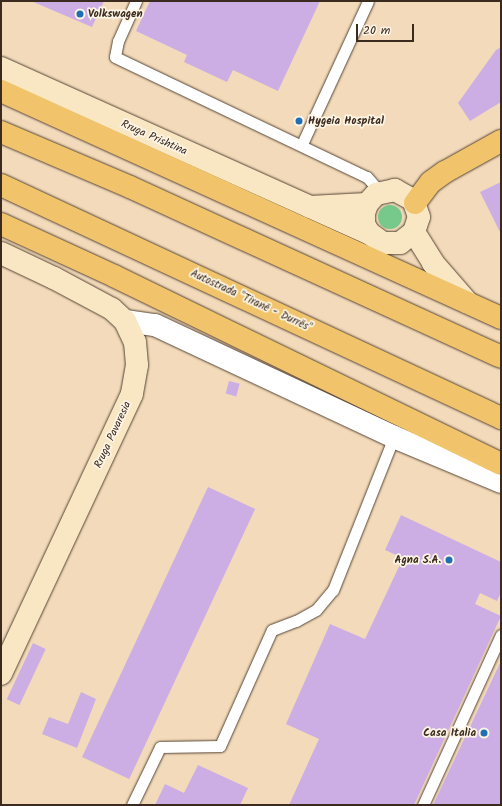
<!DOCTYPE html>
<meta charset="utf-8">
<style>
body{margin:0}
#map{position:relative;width:502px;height:806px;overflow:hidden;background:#f2daba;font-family:Kalam,sans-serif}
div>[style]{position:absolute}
.green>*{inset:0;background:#77c98b}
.round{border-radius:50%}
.building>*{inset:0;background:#ccaee5;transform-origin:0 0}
.roads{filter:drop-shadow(0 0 1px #564435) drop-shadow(0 0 1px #564435)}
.service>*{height:11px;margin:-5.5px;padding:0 5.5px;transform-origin:5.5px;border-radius:5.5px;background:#fff}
.minor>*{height:22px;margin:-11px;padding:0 11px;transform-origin:11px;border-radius:11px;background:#fff}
.secondary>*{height:22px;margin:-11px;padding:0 11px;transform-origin:11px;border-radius:11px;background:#f9e7c3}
.primary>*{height:22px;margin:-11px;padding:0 11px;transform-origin:11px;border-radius:11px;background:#f1c36a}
.trunk>*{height:22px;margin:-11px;padding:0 11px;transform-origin:11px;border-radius:11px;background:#f1c36a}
.dots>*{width:11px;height:11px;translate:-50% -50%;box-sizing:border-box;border:2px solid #fcf5e5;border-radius:50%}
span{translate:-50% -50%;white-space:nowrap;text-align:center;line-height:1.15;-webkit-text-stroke:3.5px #fcf5e5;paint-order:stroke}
.poi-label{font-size:11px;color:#3b2a1e;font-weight:700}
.left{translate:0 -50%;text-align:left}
.right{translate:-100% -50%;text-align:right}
.street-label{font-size:11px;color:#3b2a1e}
.frame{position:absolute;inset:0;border:2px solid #3b2a1e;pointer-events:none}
.scale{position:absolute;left:356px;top:24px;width:58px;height:18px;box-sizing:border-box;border:2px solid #3b2a1e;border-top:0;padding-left:5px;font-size:12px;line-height:14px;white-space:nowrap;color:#3b2a1e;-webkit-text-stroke:3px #fcf5e5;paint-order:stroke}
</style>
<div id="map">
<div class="green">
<i class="round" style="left:378px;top:205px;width:24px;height:24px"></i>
</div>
<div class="building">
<i style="clip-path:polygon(31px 1px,104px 1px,92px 27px)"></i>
<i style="clip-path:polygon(150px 1px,320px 1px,278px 91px,233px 70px,227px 82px,184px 62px,187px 55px,136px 31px)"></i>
<i style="clip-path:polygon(501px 47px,501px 102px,470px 121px,458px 103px,496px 50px)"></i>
<i style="clip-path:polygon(501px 182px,501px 234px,480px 192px)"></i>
<i style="left:229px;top:381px;width:11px;height:13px;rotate:15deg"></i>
<i style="left:208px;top:487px;width:52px;height:298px;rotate:25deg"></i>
<i style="clip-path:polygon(401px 515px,501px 562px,501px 592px,497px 601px,480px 593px,475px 604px,501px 616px,414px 805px,289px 805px,319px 739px,286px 724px,330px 624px,365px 639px,403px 558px,385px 550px)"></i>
<i style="left:33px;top:643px;width:14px;height:62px;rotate:25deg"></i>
<i style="clip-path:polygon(501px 661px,501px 805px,433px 805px)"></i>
<i style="clip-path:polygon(81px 692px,96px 699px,77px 748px,42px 734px,49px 717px,68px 724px)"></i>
<i style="clip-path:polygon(198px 765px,248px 788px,240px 805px,155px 805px,165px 784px,184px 793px)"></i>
</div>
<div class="roads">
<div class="service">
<i style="left:136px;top:1px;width:44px;rotate:114.2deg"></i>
<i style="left:118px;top:41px;width:16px;rotate:101deg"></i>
<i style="left:115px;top:57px;width:279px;rotate:25.5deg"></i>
<i style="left:367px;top:177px;width:20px;rotate:49deg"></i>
<i style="left:302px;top:144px;width:157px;rotate:-65.2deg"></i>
<i style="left:132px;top:805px;width:64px;rotate:-64.2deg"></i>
<i style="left:160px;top:747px;width:60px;rotate:-1deg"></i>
<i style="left:220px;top:746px;width:127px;rotate:-65.9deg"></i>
<i style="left:272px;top:630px;width:26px;rotate:-21deg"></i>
<i style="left:296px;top:621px;width:23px;rotate:-29deg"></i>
<i style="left:316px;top:610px;width:26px;rotate:-50deg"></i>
<i style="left:333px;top:590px;width:165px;rotate:-68.3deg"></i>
<i style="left:423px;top:805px;width:187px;rotate:-65.4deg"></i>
</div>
<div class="minor">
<i style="left:125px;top:321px;width:30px;rotate:8deg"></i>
<i style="left:155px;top:325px;width:264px;rotate:25.1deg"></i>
<i style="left:394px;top:437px;width:116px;rotate:22.8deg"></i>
</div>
<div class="secondary">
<i style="left:1px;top:68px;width:403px;rotate:24.2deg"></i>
<i style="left:369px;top:233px;width:17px;rotate:36deg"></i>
<i style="left:383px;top:243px;width:17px"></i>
<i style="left:400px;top:243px;width:18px;rotate:-38deg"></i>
<i style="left:414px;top:232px;width:16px;rotate:-72deg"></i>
<i style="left:419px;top:217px;width:18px;rotate:-109deg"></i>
<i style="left:413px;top:200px;width:21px;rotate:-151deg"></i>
<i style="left:395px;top:190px;width:19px;rotate:168deg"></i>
<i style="left:376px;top:194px;width:13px;rotate:132deg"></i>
<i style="left:367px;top:204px;width:9px;rotate:108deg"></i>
<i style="left:364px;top:213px;width:11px;rotate:90deg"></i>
<i style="left:364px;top:224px;width:10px;rotate:61deg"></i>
<i style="left:310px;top:207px;width:57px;rotate:-3deg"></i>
<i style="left:414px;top:232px;width:36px;rotate:58deg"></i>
<i style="left:433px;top:263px;width:52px;rotate:48.9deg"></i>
<i style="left:1px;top:253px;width:59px;rotate:25.3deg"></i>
<i style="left:54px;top:278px;width:66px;rotate:28.1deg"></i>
<i style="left:112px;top:309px;width:18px;rotate:43deg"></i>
<i style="left:125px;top:321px;width:23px;rotate:65deg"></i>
<i style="left:135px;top:342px;width:23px;rotate:85deg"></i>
<i style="left:137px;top:365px;width:29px;rotate:100deg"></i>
<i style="left:132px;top:394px;width:309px;rotate:115.1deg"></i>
</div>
<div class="primary">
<i style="left:415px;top:203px;width:26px;rotate:-53deg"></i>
<i style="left:431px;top:182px;width:17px;rotate:-36deg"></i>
<i style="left:445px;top:172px;width:64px;rotate:-29deg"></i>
</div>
<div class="trunk">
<i style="left:1px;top:91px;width:549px;rotate:24.42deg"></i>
<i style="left:1px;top:132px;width:140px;rotate:23.1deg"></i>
<i style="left:130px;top:187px;width:408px;rotate:24.6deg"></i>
<i style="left:1px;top:185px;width:552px;rotate:24.99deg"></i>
<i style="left:1px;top:224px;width:124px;rotate:24.7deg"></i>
<i style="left:114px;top:276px;width:430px;rotate:25.9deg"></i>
</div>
</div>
<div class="dots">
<i style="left:80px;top:14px;background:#1f6fb2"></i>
<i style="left:299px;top:121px;background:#1f6fb2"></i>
<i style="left:449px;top:560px;background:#1f6fb2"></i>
<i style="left:484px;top:733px;background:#1f6fb2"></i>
</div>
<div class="poi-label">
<span class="left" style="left:88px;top:14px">Volkswagen</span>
<span class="left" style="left:308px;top:121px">Hygeia Hospital</span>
<span class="right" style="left:441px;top:560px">Agna S.A.</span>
<span class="right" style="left:476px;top:733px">Casa Italia</span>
</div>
<div class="street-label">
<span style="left:154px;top:138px;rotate:24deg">Rruga Prishtina</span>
<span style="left:251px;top:301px;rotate:25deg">Autostrada "Tiranë - Durrës"</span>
<span style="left:113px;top:435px;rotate:-65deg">Rruga Pavaresia</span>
</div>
<div class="frame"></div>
<div class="scale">20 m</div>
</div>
